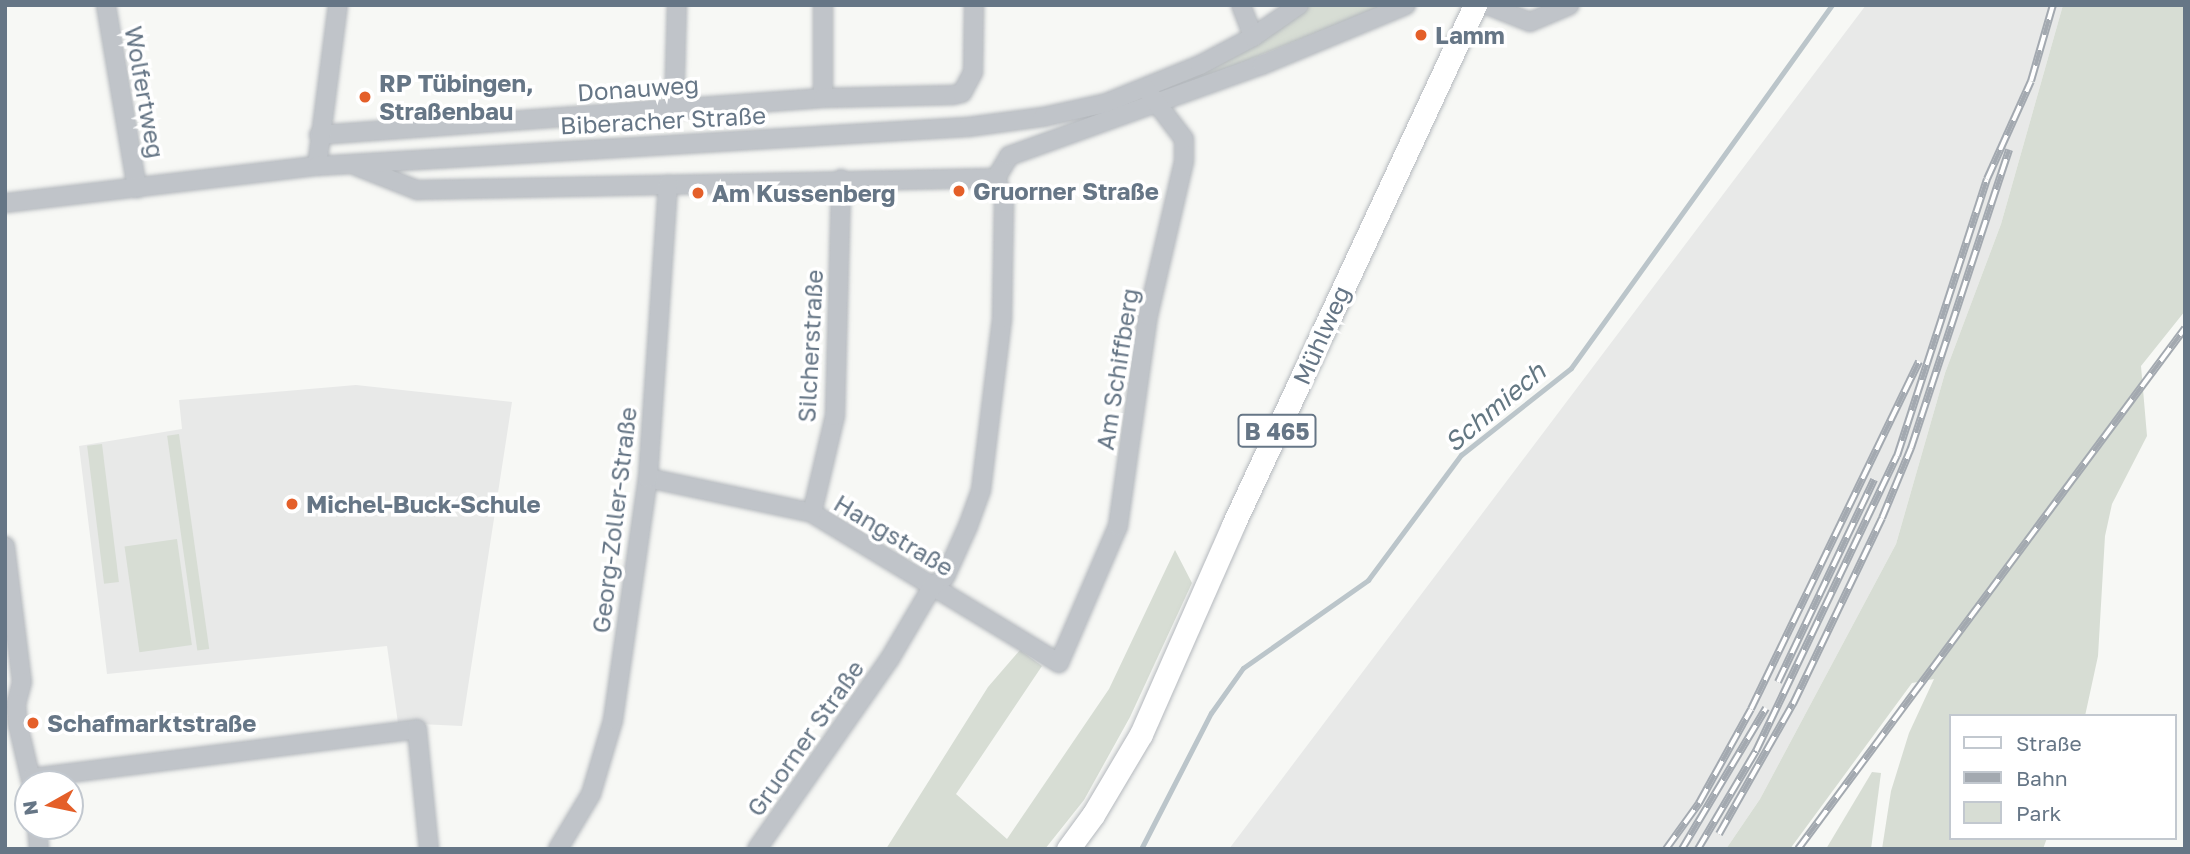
<!DOCTYPE html>
<meta charset="utf-8">
<style>
body{margin:0}
#map{position:relative;width:2190px;height:854px;overflow:hidden;background:#f7f8f5;font-family:"Golos Text",sans-serif}
div>[style]{position:absolute}
.built>*{inset:0;background:#e8e9e8}
.green>*{inset:0;background:#d7ddd4;transform-origin:0 0}
.stream>*{height:5px;margin:-2.5px;padding:0 2.5px;transform-origin:2.5px;border-radius:2.5px;background:#bbc5ca}
.roads{filter:drop-shadow(0 0 2px #b4b8bd) drop-shadow(0 0 2px #b4b8bd)}
.minor>*{height:18px;margin:-9px;padding:0 9px;transform-origin:9px;border-radius:9px;background:#c0c4c9}
.major>*{height:23px;margin:-11.5px;padding:0 11.5px;transform-origin:11.5px;border-radius:11.5px;background:#fff}
.rail>*{height:8px;margin-top:-4px;transform-origin:0;background:repeating-linear-gradient(90deg,#fff 0 16px,#a3a9b0 0 32px);box-sizing:border-box;border-block:2px solid #a3a9b0}
.dots>*{width:19px;height:19px;translate:-50% -50%;box-sizing:border-box;border:4px solid #fff;border-radius:50%}
span{translate:-50% -50%;white-space:nowrap;text-align:center;line-height:1.15;-webkit-text-stroke:7px #fff;paint-order:stroke}
.shield-label span{padding:2px 5px;background:#fff;border:2px solid;border-radius:5px;-webkit-text-stroke-width:0}
.shield-label{font-size:23px;color:#667686;font-weight:700}
.poi-label{font-size:24px;color:#667686;font-weight:700}
.left{translate:0 -50%;text-align:left}
.street-label{font-size:24px;color:#667686}
.water-label{font-size:26px;color:#637782;font-style:italic}
.frame{position:absolute;inset:0;border:7px solid #667686;pointer-events:none}
.legend{position:absolute;left:1949px;top:714px;width:228px;height:126px;box-sizing:border-box;background:#fff;border:2px solid #c2c8cf;margin:0;padding:9px 12px;list-style:none;font-size:21px;color:#667686}
.legend li{display:flex;align-items:center;gap:14px;height:35px}
.legend b{width:35px;border:2px solid #c2c8cf}
.north{position:absolute;left:14px;top:770px;width:70px;height:70px;box-sizing:border-box;background:#fff;border:2px solid #c2c8cf;border-radius:50%;rotate:261deg;font-size:19px;font-weight:700;line-height:28px;text-align:center;color:#667686}
.north::after{content:'';display:block;margin:auto;width:24px;height:32px;background:#e45f29;clip-path:polygon(50% 0,100% 100%,50% 72%,0 100%)}
</style>
<div id="map">
<div class="built">
<i style="clip-path:polygon(1866px 5px,2063px 5px,2001px 224px,1945px 373px,1896px 544px,1760px 799px,1726px 849px,1229px 849px)"></i>
<i style="clip-path:polygon(356px 385px,512px 402px,462px 726px,398px 723px,387px 646px,107px 674px,79px 446px,182px 429px,179px 400px)"></i>
</div>
<div class="green">
<i style="clip-path:polygon(1311px 5px,1386px 5px,1168px 92px,1165px 87px,1238px 52px)"></i>
<i style="clip-path:polygon(2063px 5px,2185px 5px,2185px 311px,2141px 366px,2147px 436px,2112px 504px,2105px 536px,2098px 656px,2085px 716px,1950px 716px,1950px 838px,2047px 838px,2043px 849px,1882px 849px,1891px 791px,1909px 733px,1934px 679px,1912px 683px,1790px 849px,1726px 849px,1760px 799px,1896px 544px,1945px 373px,2001px 224px)"></i>
<i style="left:179px;top:434px;width:217px;height:12px;rotate:82deg"></i>
<i style="left:102px;top:444px;width:139px;height:15px;rotate:83deg"></i>
<i style="left:177px;top:539px;width:107px;height:53px;rotate:82deg"></i>
<i style="clip-path:polygon(1175px 550px,1192px 583px,1130px 717px,1084px 800px,1045px 849px,886px 849px,988px 687px,1020px 650px,1042px 666px,956px 794px,1007px 839px,1109px 689px)"></i>
<i style="clip-path:polygon(1872px 772px,1881px 773px,1871px 849px,1826px 849px)"></i>
</div>
<div class="stream">
<i style="left:1141px;top:849px;width:153px;rotate:-62.8deg"></i>
<i style="left:1211px;top:713px;width:55px;rotate:-54.6deg"></i>
<i style="left:1243px;top:668px;width:153px;rotate:-35.1deg"></i>
<i style="left:1368px;top:580px;width:156px;rotate:-53.4deg"></i>
<i style="left:1461px;top:455px;width:140px;rotate:-38.3deg"></i>
<i style="left:1571px;top:368px;width:447px;rotate:-54.3deg"></i>
</div>
<div class="roads">
<div class="minor">
<i style="left:106px;top:5px;width:186px;rotate:80.4deg"></i>
<i style="left:1241px;top:5px;width:34px;rotate:69deg"></i>
<i style="left:1487px;top:5px;width:46px;rotate:21.6deg"></i>
<i style="left:1530px;top:22px;width:43px;rotate:-23deg"></i>
<i style="left:823px;top:98px;width:93px;rotate:-90deg"></i>
<i style="left:674px;top:110px;width:105px;rotate:-88.4deg"></i>
<i style="left:319px;top:135px;width:505px;rotate:-4.2deg"></i>
<i style="left:823px;top:98px;width:130px;rotate:-1.3deg"></i>
<i style="left:953px;top:95px;width:9px;rotate:-13deg"></i>
<i style="left:962px;top:93px;width:24px;rotate:-62deg"></i>
<i style="left:973px;top:72px;width:67px;rotate:-89.1deg"></i>
<i style="left:317px;top:166px;width:162px;rotate:-82.6deg"></i>
<i style="left:356px;top:166px;width:66px;rotate:21.5deg"></i>
<i style="left:417px;top:190px;width:579px;rotate:-1.19deg"></i>
<i style="left:996px;top:178px;width:26px;rotate:-59deg"></i>
<i style="left:1009px;top:156px;width:269px;rotate:-19.8deg"></i>
<i style="left:1262px;top:65px;width:156px;rotate:-22.6deg"></i>
<i style="left:5px;top:203px;width:314px;rotate:-6.8deg"></i>
<i style="left:317px;top:166px;width:652px;rotate:-3.43deg"></i>
<i style="left:968px;top:127px;width:76px;rotate:-7.6deg"></i>
<i style="left:1043px;top:117px;width:65px;rotate:-12.5deg"></i>
<i style="left:1106px;top:103px;width:101px;rotate:-22deg"></i>
<i style="left:1200px;top:65px;width:60px;rotate:-27.8deg"></i>
<i style="left:1253px;top:37px;width:56px;rotate:-34.8deg"></i>
<i style="left:648px;top:478px;width:168px;rotate:12deg"></i>
<i style="left:812px;top:513px;width:289px;rotate:31.3deg"></i>
<i style="left:1059px;top:663px;width:149px;rotate:-66.7deg"></i>
<i style="left:1118px;top:526px;width:212px;rotate:-81.9deg"></i>
<i style="left:1148px;top:316px;width:159px;rotate:-76.9deg"></i>
<i style="left:1184px;top:161px;width:22px;rotate:-90deg"></i>
<i style="left:1184px;top:139px;width:64px;rotate:-127.4deg"></i>
<i style="left:812px;top:513px;width:100px;rotate:-76.7deg"></i>
<i style="left:835px;top:416px;width:237px;rotate:-88.5deg"></i>
<i style="left:5px;top:546px;width:137px;rotate:82.9deg"></i>
<i style="left:22px;top:682px;width:23px;rotate:105deg"></i>
<i style="left:16px;top:704px;width:21px;rotate:85deg"></i>
<i style="left:18px;top:725px;width:61px;rotate:76.7deg"></i>
<i style="left:31px;top:778px;width:389px;rotate:-7.2deg"></i>
<i style="left:417px;top:729px;width:121px;rotate:84.3deg"></i>
<i style="left:37px;top:826px;width:23px;rotate:85deg"></i>
<i style="left:558px;top:849px;width:64px;rotate:-59deg"></i>
<i style="left:591px;top:794px;width:77px;rotate:-73.4deg"></i>
<i style="left:613px;top:720px;width:245px;rotate:-81.8deg"></i>
<i style="left:648px;top:478px;width:294px;rotate:-86.1deg"></i>
<i style="left:757px;top:849px;width:231px;rotate:-55.1deg"></i>
<i style="left:889px;top:660px;width:85px;rotate:-59.5deg"></i>
<i style="left:932px;top:587px;width:16px;rotate:-38deg"></i>
<i style="left:945px;top:577px;width:56px;rotate:-65.7deg"></i>
<i style="left:968px;top:526px;width:38px;rotate:-70deg"></i>
<i style="left:981px;top:490px;width:173px;rotate:-83deg"></i>
<i style="left:1002px;top:318px;width:116px;rotate:-89deg"></i>
<i style="left:1004px;top:202px;width:25px;rotate:-108deg"></i>
</div>
<div class="major">
<i style="left:1068px;top:849px;width:42px;rotate:-53.7deg"></i>
<i style="left:1093px;top:815px;width:94px;rotate:-59.3deg"></i>
<i style="left:1141px;top:734px;width:228px;rotate:-66.2deg"></i>
<i style="left:1233px;top:525px;width:574px;rotate:-65.04deg"></i>
</div>
</div>
<div class="rail">
<i style="left:1778px;top:682px;width:224px;rotate:-64.6deg"></i>
<i style="left:1719px;top:834px;width:150px;rotate:-60.4deg"></i>
<i style="left:1793px;top:704px;width:206px;rotate:-64.4deg"></i>
<i style="left:1882px;top:518px;width:76px;rotate:-67.5deg"></i>
<i style="left:1911px;top:448px;width:314px;rotate:-71.8deg"></i>
<i style="left:1666px;top:849px;width:57px;rotate:-54.3deg"></i>
<i style="left:1699px;top:803px;width:107px;rotate:-61deg"></i>
<i style="left:1751px;top:709px;width:386px;rotate:-64.2deg"></i>
<i style="left:1682px;top:849px;width:164px;rotate:-59.2deg"></i>
<i style="left:1698px;top:849px;width:114px;rotate:-59.4deg"></i>
<i style="left:1756px;top:751px;width:327px;rotate:-64.5deg"></i>
<i style="left:1897px;top:456px;width:291px;rotate:-72deg"></i>
<i style="left:1987px;top:179px;width:107px;rotate:-65.8deg"></i>
<i style="left:2031px;top:81px;width:79px;rotate:-73.9deg"></i>
<i style="left:1798px;top:849px;width:649px;rotate:-53.39deg"></i>
</div>
<div class="dots">
<i style="left:1421px;top:35px;background:#e45f29"></i>
<i style="left:365px;top:97px;background:#e45f29"></i>
<i style="left:959px;top:191px;background:#e45f29"></i>
<i style="left:698px;top:193px;background:#e45f29"></i>
<i style="left:292px;top:504px;background:#e45f29"></i>
<i style="left:33px;top:723px;background:#e45f29"></i>
</div>
<div class="shield-label">
<span style="left:1277px;top:431px">B 465</span>
</div>
<div class="poi-label">
<span class="left" style="left:1435px;top:35px">Lamm</span>
<span class="left" style="left:379px;top:97px">RP Tübingen,<br>Straßenbau</span>
<span class="left" style="left:973px;top:191px">Gruorner Straße</span>
<span class="left" style="left:712px;top:193px">Am Kussenberg</span>
<span class="left" style="left:306px;top:504px">Michel-Buck-Schule</span>
<span class="left" style="left:47px;top:723px">Schafmarktstraße</span>
</div>
<div class="street-label">
<span style="left:638px;top:88px;rotate:-4deg">Donauweg</span>
<span style="left:145px;top:92px;rotate:80deg">Wolfertweg</span>
<span style="left:663px;top:120px;rotate:-3deg">Biberacher Straße</span>
<span style="left:1321px;top:335px;rotate:-66deg">Mühlweg</span>
<span style="left:810px;top:346px;rotate:-87deg">Silcherstraße</span>
<span style="left:1117px;top:369px;rotate:-81deg">Am Schiffberg</span>
<span style="left:614px;top:520px;rotate:-83deg">Georg-Zoller-Straße</span>
<span style="left:894px;top:535px;rotate:31deg">Hangstraße</span>
<span style="left:805px;top:738px;rotate:-55deg">Gruorner Straße</span>
</div>
<div class="water-label">
<span style="left:1495px;top:407px;rotate:-40deg">Schmiech</span>
</div>
<div class="frame"></div>
<ul class="legend">
<li><b style="height:9px;background:#fff"></b>Straße</li>
<li><b style="height:9px;background:#a3a9b0"></b>Bahn</li>
<li><b style="height:19px;background:#d7ddd4"></b>Park</li>
</ul>
<div class="north">N</div>
</div>
